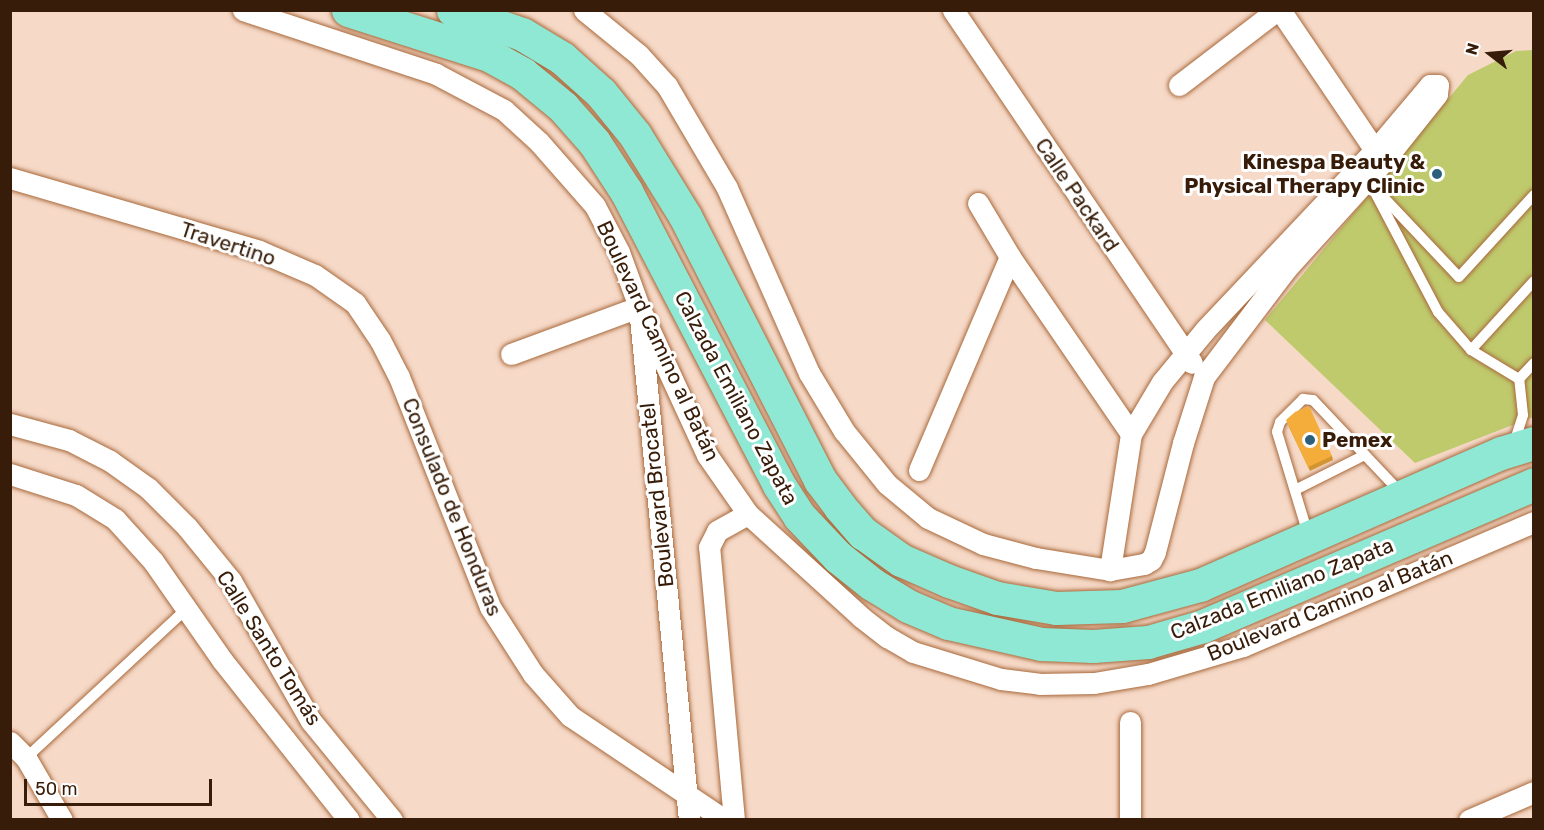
<!DOCTYPE html>
<meta charset="utf-8">
<style>
body{margin:0}
#map{position:relative;width:1544px;height:830px;overflow:hidden;background:#f6d9c7;font-family:Rubik,sans-serif}
div>[style]{position:absolute}
.green>*{inset:0;background:#bfca6d}
.roads{filter:drop-shadow(0 0 2px #a8693b) drop-shadow(0 0 2px #a8693b)}
.service>*{height:10px;margin:-5px;padding:0 5px;transform-origin:5px;border-radius:5px;background:#fff}
.minor>*{height:21px;margin:-10.5px;padding:0 10.5px;transform-origin:10.5px;border-radius:10.5px;background:#fff}
.primary>*{height:33px;margin:-16.5px;padding:0 16.5px;transform-origin:16.5px;border-radius:16.5px;background:#8ee8d4}
.wall>*{inset:0;background:#d29532}
.building>*{inset:0;background:#f4ad3a}
.dots>*{width:16px;height:16px;translate:-50% -50%;box-sizing:border-box;border:3px solid #fff;border-radius:50%}
span{translate:-50% -50%;white-space:nowrap;text-align:center;line-height:1.15;-webkit-text-stroke:6px #fff;paint-order:stroke}
.poi-label{font-size:21px;color:#371d09;font-weight:700}
.right{translate:-100% -50%;text-align:right}
.left{translate:0 -50%;text-align:left}
.street-label{font-size:21px;color:#371d09}
.frame{position:absolute;inset:0;border:12px solid #371d09;pointer-events:none}
.north{position:absolute;left:1460px;top:24px;width:60px;height:60px;-webkit-text-stroke:4px #fff;paint-order:stroke;rotate:286deg;font-size:16px;font-weight:700;line-height:24px;text-align:center;color:#371d09}
.north::after{content:'';display:block;margin:auto;width:21px;height:27px;background:#371d09;clip-path:polygon(50% 0,100% 100%,50% 72%,0 100%)}
.scale{position:absolute;left:24px;top:779px;width:188px;height:27px;box-sizing:border-box;border:3px solid #371d09;border-top:0;padding-left:8px;font-size:18px;line-height:21px;white-space:nowrap;color:#371d09;-webkit-text-stroke:4px #fff;paint-order:stroke}
</style>
<div id="map">
<div class="green">
<i style="clip-path:polygon(1533px 50px,1533px 417px,1415px 463px,1265px 320px,1468px 75px,1516px 51px)"></i>
</div>
<div class="roads">
<div class="service">
<i style="left:1471px;top:350px;width:93px;rotate:-47.6deg"></i>
<i style="left:1519px;top:379px;width:56px;rotate:-148.9deg"></i>
<i style="left:1471px;top:350px;width:50px;rotate:-131deg"></i>
<i style="left:1438px;top:312px;width:146px;rotate:-117.8deg"></i>
<i style="left:1370px;top:183px;width:129px;rotate:46.6deg"></i>
<i style="left:1459px;top:277px;width:111px;rotate:-47.6deg"></i>
<i style="left:1514px;top:443px;width:29px;rotate:-72deg"></i>
<i style="left:1523px;top:415px;width:36px;rotate:-96deg"></i>
<i style="left:1519px;top:379px;width:22px;rotate:-47deg"></i>
<i style="left:1295px;top:490px;width:78px;rotate:-26.6deg"></i>
<i style="left:1308px;top:534px;width:107px;rotate:-106.9deg"></i>
<i style="left:1277px;top:432px;width:10px;rotate:-73deg"></i>
<i style="left:1280px;top:422px;width:33px;rotate:-45deg"></i>
<i style="left:1303px;top:399px;width:10px;rotate:6deg"></i>
<i style="left:1313px;top:400px;width:127px;rotate:46.6deg"></i>
<i style="left:26px;top:758px;width:217px;rotate:-42.9deg"></i>
</div>
<div class="minor">
<i style="left:243px;top:10px;width:203px;rotate:18.3deg"></i>
<i style="left:436px;top:74px;width:77px;rotate:27.9deg"></i>
<i style="left:504px;top:110px;width:47px;rotate:42.4deg"></i>
<i style="left:539px;top:142px;width:85px;rotate:48.8deg"></i>
<i style="left:595px;top:206px;width:52px;rotate:62.4deg"></i>
<i style="left:619px;top:252px;width:59px;rotate:70deg"></i>
<i style="left:639px;top:307px;width:163px;rotate:65.3deg"></i>
<i style="left:707px;top:455px;width:72px;rotate:55.2deg"></i>
<i style="left:748px;top:514px;width:153px;rotate:42.3deg"></i>
<i style="left:861px;top:617px;width:33px;rotate:38deg"></i>
<i style="left:887px;top:637px;width:30px;rotate:30deg"></i>
<i style="left:913px;top:652px;width:92px;rotate:17.1deg"></i>
<i style="left:1001px;top:679px;width:38px;rotate:7deg"></i>
<i style="left:1039px;top:684px;width:55px;rotate:-1deg"></i>
<i style="left:1094px;top:683px;width:55px;rotate:-9.5deg"></i>
<i style="left:1148px;top:674px;width:99px;rotate:-16.4deg"></i>
<i style="left:1243px;top:646px;width:316px;rotate:-23.1deg"></i>
<i style="left:584px;top:10px;width:71px;rotate:39.3deg"></i>
<i style="left:639px;top:55px;width:42px;rotate:47.9deg"></i>
<i style="left:667px;top:86px;width:118px;rotate:59.5deg"></i>
<i style="left:727px;top:188px;width:202px;rotate:66.1deg"></i>
<i style="left:809px;top:373px;width:68px;rotate:58.9deg"></i>
<i style="left:844px;top:431px;width:68px;rotate:50.9deg"></i>
<i style="left:887px;top:484px;width:53px;rotate:39.7deg"></i>
<i style="left:928px;top:518px;width:61px;rotate:25.3deg"></i>
<i style="left:983px;top:544px;width:55px;rotate:14.8deg"></i>
<i style="left:1036px;top:558px;width:75px;rotate:9.2deg"></i>
<i style="left:1110px;top:570px;width:35px;rotate:-10deg"></i>
<i style="left:1144px;top:564px;width:8px;rotate:-30deg"></i>
<i style="left:1151px;top:560px;width:9px;rotate:-63deg"></i>
<i style="left:1155px;top:552px;width:113px;rotate:-75.6deg"></i>
<i style="left:1183px;top:443px;width:69px;rotate:-72.3deg"></i>
<i style="left:1204px;top:377px;width:136px;rotate:-52.8deg"></i>
<i style="left:1286px;top:269px;width:144px;rotate:-47.8deg"></i>
<i style="left:1383px;top:162px;width:87px;rotate:-51.5deg"></i>
<i style="left:1437px;top:94px;width:9px;rotate:-84deg"></i>
<i style="left:1438px;top:85px;width:8px;rotate:180deg"></i>
<i style="left:1430px;top:85px;width:85px;rotate:130.2deg"></i>
<i style="left:1375px;top:150px;width:248px;rotate:133.4deg"></i>
<i style="left:1205px;top:330px;width:67px;rotate:129.6deg"></i>
<i style="left:1162px;top:382px;width:61px;rotate:120.8deg"></i>
<i style="left:1131px;top:434px;width:138px;rotate:98.8deg"></i>
<i style="left:953px;top:10px;width:426px;rotate:55.9deg"></i>
<i style="left:1280px;top:10px;width:184px;rotate:55.9deg"></i>
<i style="left:1179px;top:85px;width:123px;rotate:-37.4deg"></i>
<i style="left:10px;top:178px;width:259px;rotate:16.3deg"></i>
<i style="left:259px;top:251px;width:61px;rotate:23.2deg"></i>
<i style="left:315px;top:275px;width:49px;rotate:35deg"></i>
<i style="left:355px;top:303px;width:45px;rotate:56deg"></i>
<i style="left:380px;top:340px;width:42px;rotate:62.8deg"></i>
<i style="left:399px;top:377px;width:247px;rotate:68.4deg"></i>
<i style="left:490px;top:607px;width:80px;rotate:57.3deg"></i>
<i style="left:533px;top:674px;width:56px;rotate:48.6deg"></i>
<i style="left:570px;top:716px;width:187px;rotate:33.9deg"></i>
<i style="left:978px;top:203px;width:63px;rotate:59.3deg"></i>
<i style="left:1010px;top:257px;width:214px;rotate:55.6deg"></i>
<i style="left:511px;top:354px;width:136px;rotate:-20.2deg"></i>
<i style="left:639px;top:307px;width:515px;rotate:84.43deg"></i>
<i style="left:10px;top:424px;width:61px;rotate:15.2deg"></i>
<i style="left:69px;top:440px;width:46px;rotate:27.1deg"></i>
<i style="left:110px;top:461px;width:47px;rotate:35.4deg"></i>
<i style="left:148px;top:488px;width:55px;rotate:45deg"></i>
<i style="left:187px;top:527px;width:70px;rotate:50.8deg"></i>
<i style="left:231px;top:581px;width:161px;rotate:60.3deg"></i>
<i style="left:311px;top:721px;width:128px;rotate:50.7deg"></i>
<i style="left:919px;top:470px;width:232px;rotate:-66.9deg"></i>
<i style="left:10px;top:474px;width:69px;rotate:17.7deg"></i>
<i style="left:76px;top:495px;width:46px;rotate:31.6deg"></i>
<i style="left:115px;top:519px;width:57px;rotate:47.9deg"></i>
<i style="left:153px;top:561px;width:121px;rotate:55.1deg"></i>
<i style="left:222px;top:660px;width:204px;rotate:51.6deg"></i>
<i style="left:1130px;top:722px;width:98px;rotate:90deg"></i>
<i style="left:10px;top:742px;width:23px;rotate:45deg"></i>
<i style="left:26px;top:758px;width:72px;rotate:59.9deg"></i>
<i style="left:734px;top:820px;width:274px;rotate:-95.2deg"></i>
<i style="left:709px;top:547px;width:18px;rotate:-63deg"></i>
<i style="left:717px;top:531px;width:35px;rotate:-29deg"></i>
<i style="left:1469px;top:820px;width:71px;rotate:-23.3deg"></i>
</div>
<div class="primary">
<i style="left:348px;top:10px;width:148px;rotate:17.7deg"></i>
<i style="left:489px;top:55px;width:39px;rotate:29deg"></i>
<i style="left:523px;top:74px;width:52px;rotate:39.5deg"></i>
<i style="left:563px;top:107px;width:47px;rotate:48.5deg"></i>
<i style="left:594px;top:142px;width:59px;rotate:56.9deg"></i>
<i style="left:626px;top:191px;width:331px;rotate:62.5deg"></i>
<i style="left:779px;top:485px;width:37px;rotate:57deg"></i>
<i style="left:799px;top:516px;width:57px;rotate:46.4deg"></i>
<i style="left:838px;top:557px;width:43px;rotate:38.5deg"></i>
<i style="left:872px;top:584px;width:42px;rotate:31.4deg"></i>
<i style="left:908px;top:606px;width:43px;rotate:23deg"></i>
<i style="left:948px;top:623px;width:95px;rotate:12.7deg"></i>
<i style="left:1041px;top:644px;width:52px;rotate:2.2deg"></i>
<i style="left:1093px;top:646px;width:55px;rotate:-4.2deg"></i>
<i style="left:1148px;top:642px;width:57px;rotate:-16.2deg"></i>
<i style="left:1203px;top:626px;width:360px;rotate:-23.2deg"></i>
<i style="left:453px;top:10px;width:73px;rotate:19.2deg"></i>
<i style="left:522px;top:34px;width:47px;rotate:31deg"></i>
<i style="left:562px;top:58px;width:52px;rotate:41.9deg"></i>
<i style="left:601px;top:93px;width:54px;rotate:51deg"></i>
<i style="left:635px;top:135px;width:95px;rotate:58.3deg"></i>
<i style="left:685px;top:216px;width:297px;rotate:62.9deg"></i>
<i style="left:820px;top:480px;width:34px;rotate:53deg"></i>
<i style="left:840px;top:507px;width:35px;rotate:49deg"></i>
<i style="left:863px;top:533px;width:47px;rotate:35.4deg"></i>
<i style="left:901px;top:560px;width:52px;rotate:23.6deg"></i>
<i style="left:949px;top:581px;width:51px;rotate:19.5deg"></i>
<i style="left:997px;top:598px;width:60px;rotate:9.6deg"></i>
<i style="left:1056px;top:608px;width:66px;rotate:-1.7deg"></i>
<i style="left:1122px;top:606px;width:81px;rotate:-15.1deg"></i>
<i style="left:1200px;top:585px;width:329px;rotate:-23.7deg"></i>
<i style="left:1501px;top:453px;width:34px;rotate:-17deg"></i>
</div>
</div>
<div class="wall">
<i style="clip-path:polygon(1288px 425px,1332px 456px,1333px 460px,1310px 471px)"></i>
</div>
<div class="building">
<i style="clip-path:polygon(1309px 406px,1332px 456px,1308px 467px,1286px 420px,1295px 412px)"></i>
</div>
<div class="dots">
<i style="left:1437px;top:174px;background:#2b5f7b"></i>
<i style="left:1310px;top:440px;background:#2b5f7b"></i>
</div>
<div class="poi-label">
<span class="right" style="left:1425px;top:174px">Kinespa Beauty &amp;<br>Physical Therapy Clinic</span>
<span class="left" style="left:1322px;top:440px">Pemex</span>
</div>
<div class="street-label">
<span style="left:1077px;top:195px;rotate:56deg">Calle Packard</span>
<span style="left:228px;top:244px;rotate:18deg">Travertino</span>
<span style="left:658px;top:341px;rotate:65deg">Boulevard Camino al Batán</span>
<span style="left:736px;top:398px;rotate:62deg">Calzada Emiliano Zapata</span>
<span style="left:657px;top:495px;rotate:-96deg">Boulevard Brocatel</span>
<span style="left:452px;top:507px;rotate:68deg">Consulado de Honduras</span>
<span style="left:1282px;top:589px;rotate:-22deg">Calzada Emiliano Zapata</span>
<span style="left:1330px;top:606px;rotate:-22deg">Boulevard Camino al Batán</span>
<span style="left:269px;top:648px;rotate:58deg">Calle Santo Tomás</span>
</div>
<div class="frame"></div>
<div class="north">N</div>
<div class="scale">50 m</div>
</div>
